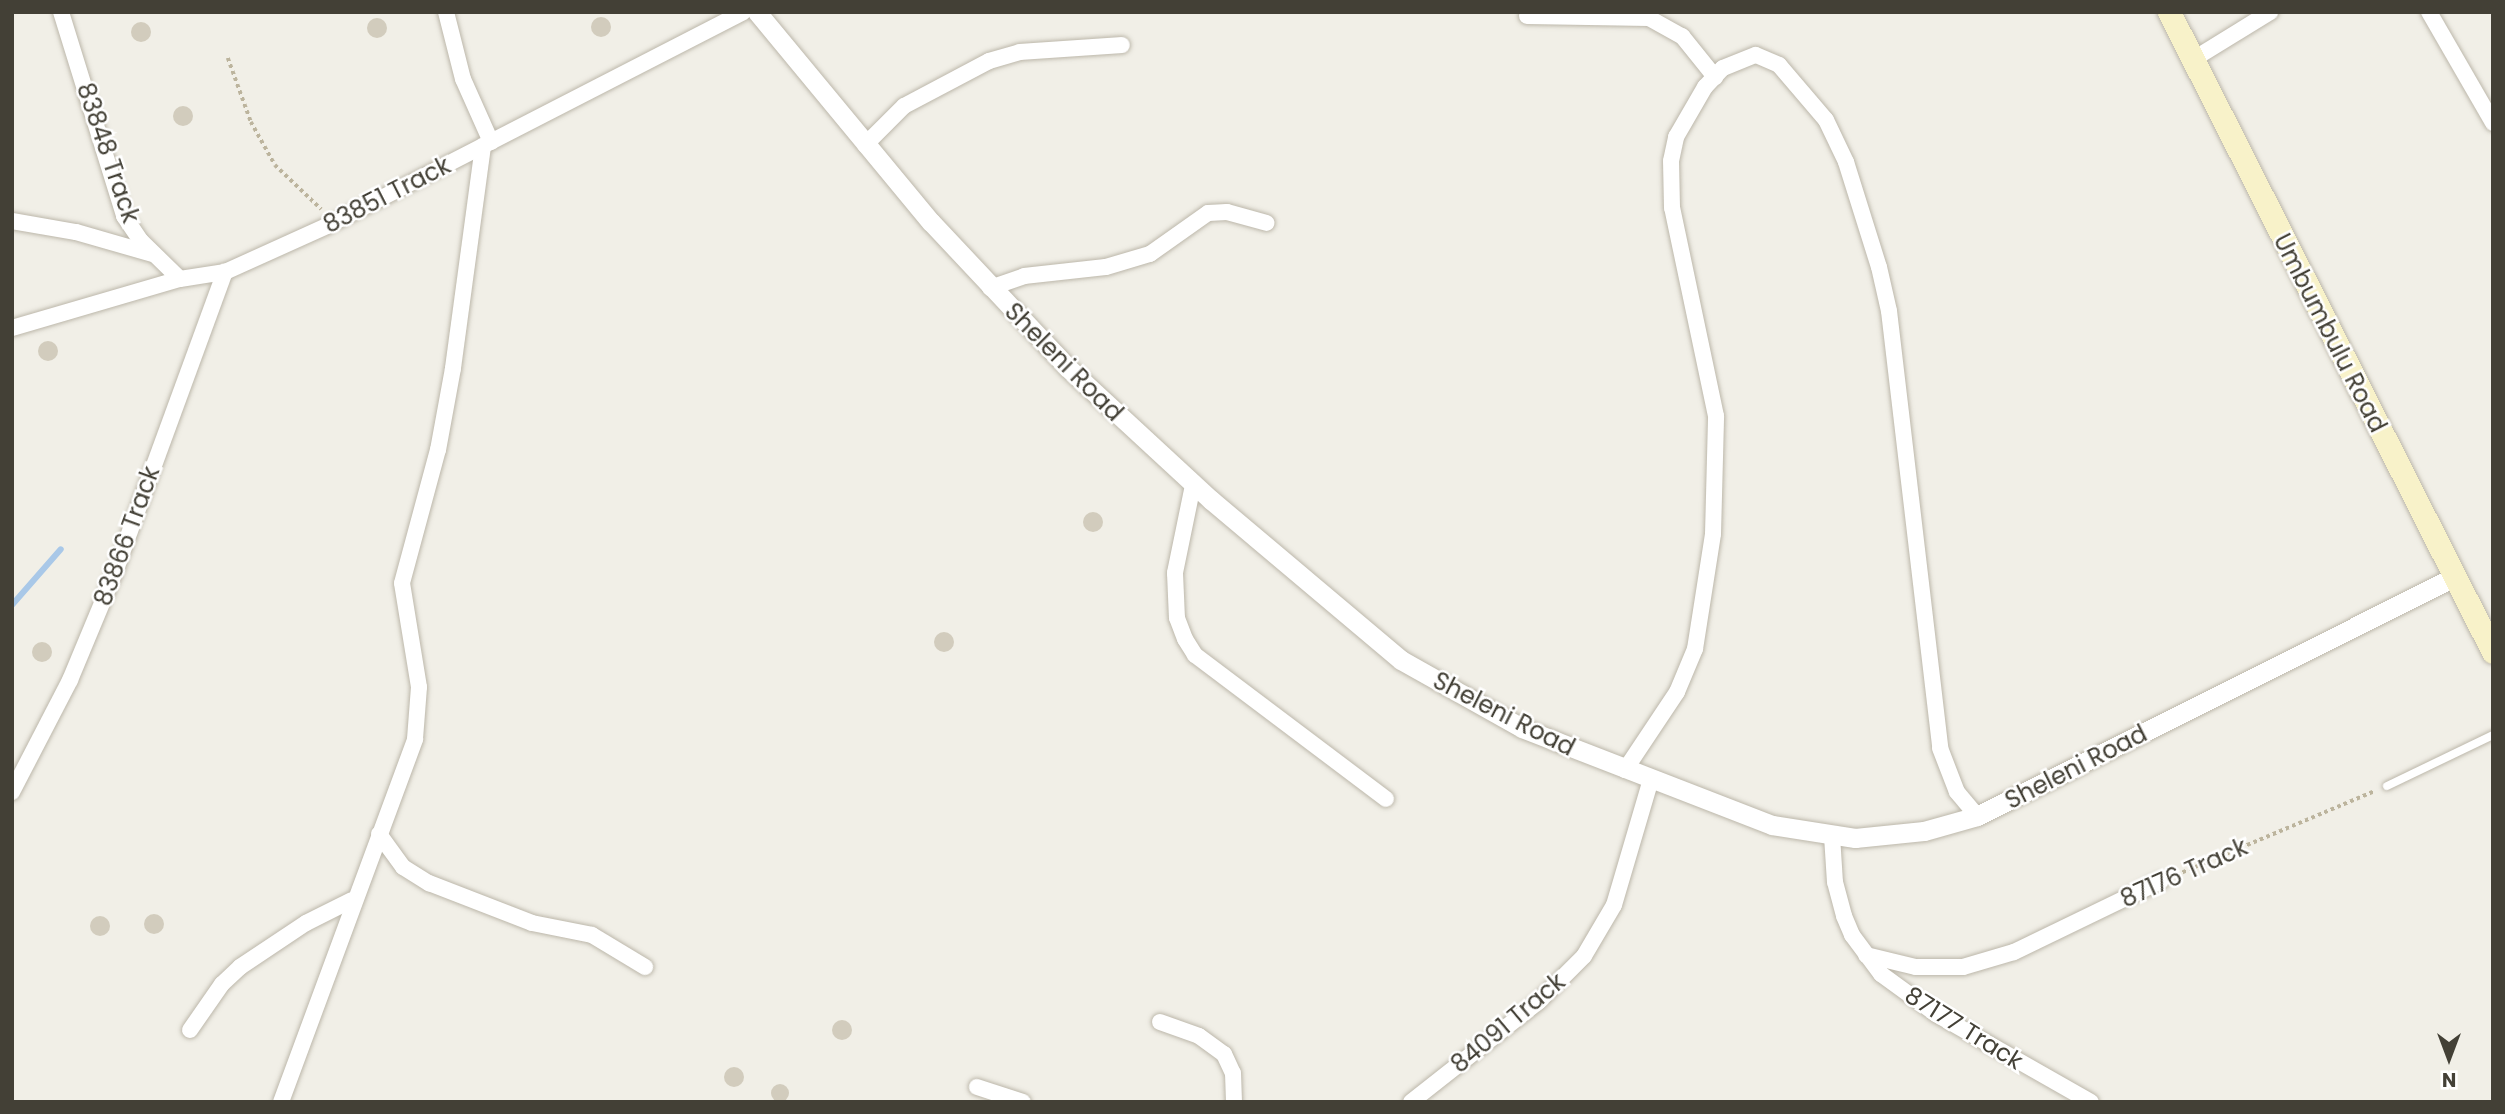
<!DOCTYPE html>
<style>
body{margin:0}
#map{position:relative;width:2505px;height:1114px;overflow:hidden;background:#f1efe7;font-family:Poppins,sans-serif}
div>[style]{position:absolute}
.stream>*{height:6px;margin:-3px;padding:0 3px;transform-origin:3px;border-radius:3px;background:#a9c8e8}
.building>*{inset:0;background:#d2ccbd}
.round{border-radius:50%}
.path>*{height:3.5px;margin-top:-1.75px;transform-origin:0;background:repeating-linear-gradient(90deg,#bcb49d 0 3.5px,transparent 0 7px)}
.roads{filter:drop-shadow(0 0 2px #bcb7aa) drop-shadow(0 0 2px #bcb7aa)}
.service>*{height:8px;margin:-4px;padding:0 4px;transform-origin:4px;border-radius:4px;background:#fff}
.minor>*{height:16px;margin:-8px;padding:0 8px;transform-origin:8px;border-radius:8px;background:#fff}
.tertiary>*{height:19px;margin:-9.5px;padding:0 9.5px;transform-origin:9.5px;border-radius:9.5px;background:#fff}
.secondary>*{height:23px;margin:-11.5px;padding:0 11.5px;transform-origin:11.5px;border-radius:11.5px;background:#f8f2c9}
span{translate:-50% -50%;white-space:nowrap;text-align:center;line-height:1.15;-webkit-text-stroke:5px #fff;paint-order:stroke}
.street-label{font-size:24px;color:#434036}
.frame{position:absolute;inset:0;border:14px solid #434036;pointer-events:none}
.north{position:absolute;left:2414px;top:1023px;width:70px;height:70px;-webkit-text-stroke:5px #fff;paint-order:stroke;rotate:180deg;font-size:19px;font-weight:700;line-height:28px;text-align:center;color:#434036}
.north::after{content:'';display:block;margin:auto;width:24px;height:32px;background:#434036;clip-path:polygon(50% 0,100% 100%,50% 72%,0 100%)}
</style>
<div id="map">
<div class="stream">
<i style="left:12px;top:605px;width:74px;rotate:-48.8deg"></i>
</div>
<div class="building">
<i class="round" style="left:591px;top:17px;width:20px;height:20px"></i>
<i class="round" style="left:367px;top:18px;width:20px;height:20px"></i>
<i class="round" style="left:131px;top:22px;width:20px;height:20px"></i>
<i class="round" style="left:173px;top:106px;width:20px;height:20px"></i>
<i class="round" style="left:38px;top:341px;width:20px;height:20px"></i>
<i class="round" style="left:1083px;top:512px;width:20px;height:20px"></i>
<i class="round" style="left:934px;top:632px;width:20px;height:20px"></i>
<i class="round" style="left:32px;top:642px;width:20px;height:20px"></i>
<i class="round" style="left:144px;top:914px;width:20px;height:20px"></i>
<i class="round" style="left:90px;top:916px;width:20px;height:20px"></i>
<i class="round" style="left:832px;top:1020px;width:20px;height:20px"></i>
<i class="round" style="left:724px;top:1067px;width:20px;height:20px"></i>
<i class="round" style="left:771px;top:1084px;width:18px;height:18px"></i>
</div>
<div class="path">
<i style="left:228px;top:58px;width:68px;rotate:70.2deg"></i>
<i style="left:251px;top:122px;width:49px;rotate:60.8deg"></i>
<i style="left:275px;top:165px;width:64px;rotate:43.7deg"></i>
<i style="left:2176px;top:875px;width:216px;rotate:-22.9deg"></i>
</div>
<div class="roads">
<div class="service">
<i style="left:2387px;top:786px;width:118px;rotate:-25.7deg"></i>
</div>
<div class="minor">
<i style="left:61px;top:12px;width:214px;rotate:72.8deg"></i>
<i style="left:124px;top:216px;width:30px;rotate:56deg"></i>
<i style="left:141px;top:241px;width:54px;rotate:44.3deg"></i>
<i style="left:446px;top:12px;width:69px;rotate:75.8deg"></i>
<i style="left:463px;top:79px;width:69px;rotate:66deg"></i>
<i style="left:2429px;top:12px;width:128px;rotate:60deg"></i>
<i style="left:1527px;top:16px;width:122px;rotate:0.9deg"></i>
<i style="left:1649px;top:18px;width:38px;rotate:29deg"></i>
<i style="left:1682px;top:36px;width:53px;rotate:51.2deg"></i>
<i style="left:2192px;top:60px;width:92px;rotate:-31.6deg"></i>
<i style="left:865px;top:145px;width:55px;rotate:-45deg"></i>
<i style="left:904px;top:106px;width:96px;rotate:-27.9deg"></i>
<i style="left:989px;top:61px;width:32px;rotate:-16deg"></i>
<i style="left:1020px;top:52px;width:102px;rotate:-3.9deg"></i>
<i style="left:12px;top:221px;width:65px;rotate:9.8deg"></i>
<i style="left:76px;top:232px;width:79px;rotate:16.1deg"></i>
<i style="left:990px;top:288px;width:36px;rotate:-19deg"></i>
<i style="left:1024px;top:276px;width:82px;rotate:-6.3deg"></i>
<i style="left:1106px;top:267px;width:46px;rotate:-16.5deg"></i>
<i style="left:1150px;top:254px;width:71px;rotate:-35.3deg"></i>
<i style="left:1208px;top:213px;width:19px;rotate:-3deg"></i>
<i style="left:1227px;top:212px;width:41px;rotate:15.4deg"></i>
<i style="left:12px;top:328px;width:175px;rotate:-16.3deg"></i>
<i style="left:180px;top:279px;width:46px;rotate:-8.8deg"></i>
<i style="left:225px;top:272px;width:112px;rotate:-24.3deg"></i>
<i style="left:327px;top:226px;width:468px;rotate:-27.2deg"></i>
<i style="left:1193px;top:485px;width:90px;rotate:101.6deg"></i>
<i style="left:1175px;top:573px;width:45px;rotate:87.5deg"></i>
<i style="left:1177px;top:618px;width:22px;rotate:69deg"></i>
<i style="left:1185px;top:639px;width:19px;rotate:58deg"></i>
<i style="left:1195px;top:655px;width:239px;rotate:37deg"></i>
<i style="left:1625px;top:770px;width:94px;rotate:-56.3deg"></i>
<i style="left:1677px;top:692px;width:47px;rotate:-67.3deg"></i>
<i style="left:1695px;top:649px;width:116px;rotate:-81.1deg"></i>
<i style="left:1713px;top:534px;width:118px;rotate:-88.5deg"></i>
<i style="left:1716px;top:416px;width:213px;rotate:-101.9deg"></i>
<i style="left:1672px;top:208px;width:47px;rotate:-91.2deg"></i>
<i style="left:1671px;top:161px;width:25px;rotate:-78deg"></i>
<i style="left:1676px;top:137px;width:58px;rotate:-59.9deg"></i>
<i style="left:1705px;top:87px;width:26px;rotate:-47deg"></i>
<i style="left:1723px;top:68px;width:35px;rotate:-22deg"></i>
<i style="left:1756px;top:55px;width:25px;rotate:23deg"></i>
<i style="left:1779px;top:65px;width:72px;rotate:49.5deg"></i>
<i style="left:1826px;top:120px;width:47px;rotate:64.5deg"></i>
<i style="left:1846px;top:162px;width:110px;rotate:72.6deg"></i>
<i style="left:1879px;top:267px;width:45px;rotate:77.2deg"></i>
<i style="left:1889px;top:311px;width:440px;rotate:83.3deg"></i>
<i style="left:1940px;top:748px;width:47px;rotate:68.9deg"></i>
<i style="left:1957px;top:792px;width:31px;rotate:50deg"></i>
<i style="left:12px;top:792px;width:126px;rotate:-62.6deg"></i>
<i style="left:70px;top:680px;width:117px;rotate:-67.4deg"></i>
<i style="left:115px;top:572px;width:320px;rotate:-69.9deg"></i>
<i style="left:379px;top:834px;width:41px;rotate:54deg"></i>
<i style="left:403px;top:867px;width:31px;rotate:32deg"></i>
<i style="left:429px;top:883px;width:110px;rotate:21.2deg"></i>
<i style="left:532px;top:923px;width:61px;rotate:11.3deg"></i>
<i style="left:592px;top:935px;width:62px;rotate:31.1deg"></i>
<i style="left:1832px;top:836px;width:46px;rotate:86.3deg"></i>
<i style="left:1835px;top:882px;width:35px;rotate:75deg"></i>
<i style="left:1844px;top:916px;width:21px;rotate:67deg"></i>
<i style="left:1852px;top:935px;width:49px;rotate:53.4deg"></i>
<i style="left:1881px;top:974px;width:68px;rotate:36deg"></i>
<i style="left:1936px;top:1014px;width:178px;rotate:29.6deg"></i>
<i style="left:1866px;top:955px;width:51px;rotate:13.5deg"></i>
<i style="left:1916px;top:967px;width:47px"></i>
<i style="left:1963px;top:967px;width:53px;rotate:-16.4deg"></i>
<i style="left:2014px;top:952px;width:163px;rotate:-25.8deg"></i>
<i style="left:1160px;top:1022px;width:41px;rotate:19.7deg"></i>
<i style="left:1199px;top:1036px;width:31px;rotate:36deg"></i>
<i style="left:1224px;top:1054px;width:21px;rotate:65deg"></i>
<i style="left:1233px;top:1073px;width:29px;rotate:88deg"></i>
<i style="left:190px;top:1030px;width:56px;rotate:-55.2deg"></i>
<i style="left:222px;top:984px;width:25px;rotate:-43deg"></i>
<i style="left:240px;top:967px;width:79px;rotate:-33.7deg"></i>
<i style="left:306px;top:923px;width:51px;rotate:-26.6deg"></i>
<i style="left:977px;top:1087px;width:48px;rotate:18.1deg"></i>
<i style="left:281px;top:1102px;width:387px;rotate:-69.7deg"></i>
<i style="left:415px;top:739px;width:52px;rotate:-85.6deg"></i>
<i style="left:419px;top:687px;width:105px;rotate:-99.3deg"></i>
<i style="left:402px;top:583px;width:138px;rotate:-74.9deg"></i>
<i style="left:438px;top:450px;width:83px;rotate:-79.6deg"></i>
<i style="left:453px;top:368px;width:224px;rotate:-82.3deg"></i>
<i style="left:1411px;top:1102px;width:162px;rotate:-38.2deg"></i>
<i style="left:1538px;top:1002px;width:65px;rotate:-45deg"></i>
<i style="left:1584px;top:956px;width:59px;rotate:-59.5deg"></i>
<i style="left:1614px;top:905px;width:131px;rotate:-73.6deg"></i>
</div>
<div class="tertiary">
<i style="left:757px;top:12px;width:273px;rotate:50.4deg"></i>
<i style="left:931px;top:222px;width:200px;rotate:46.8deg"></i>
<i style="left:1068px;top:368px;width:195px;rotate:42.7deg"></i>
<i style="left:1211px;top:500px;width:248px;rotate:40.1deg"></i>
<i style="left:1401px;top:660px;width:139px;rotate:29.3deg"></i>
<i style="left:1522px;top:728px;width:268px;rotate:21.2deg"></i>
<i style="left:1772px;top:825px;width:84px;rotate:8.9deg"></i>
<i style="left:1855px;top:838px;width:69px;rotate:-5.8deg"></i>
<i style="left:1924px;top:831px;width:55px;rotate:-15.8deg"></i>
<i style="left:1977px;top:816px;width:534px;rotate:-26.61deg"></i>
</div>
<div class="secondary">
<i style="left:2169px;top:12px;width:717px;rotate:63.15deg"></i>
</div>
</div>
<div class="street-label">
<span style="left:108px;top:153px;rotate:71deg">83848 Track</span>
<span style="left:387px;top:195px;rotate:-27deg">83851 Track</span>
<span style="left:2330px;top:333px;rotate:63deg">Umbumbulu Road</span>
<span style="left:1064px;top:362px;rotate:45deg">Sheleni Road</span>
<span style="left:127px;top:536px;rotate:-70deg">83866 Track</span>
<span style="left:1504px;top:714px;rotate:27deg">Sheleni Road</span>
<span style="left:2076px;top:767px;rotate:-27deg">Sheleni Road</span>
<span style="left:2184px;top:873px;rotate:-24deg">87176 Track</span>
<span style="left:1508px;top:1023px;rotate:-40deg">84091 Track</span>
<span style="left:1964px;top:1028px;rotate:32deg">87177 Track</span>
</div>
<div class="frame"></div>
<div class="north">N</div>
</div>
